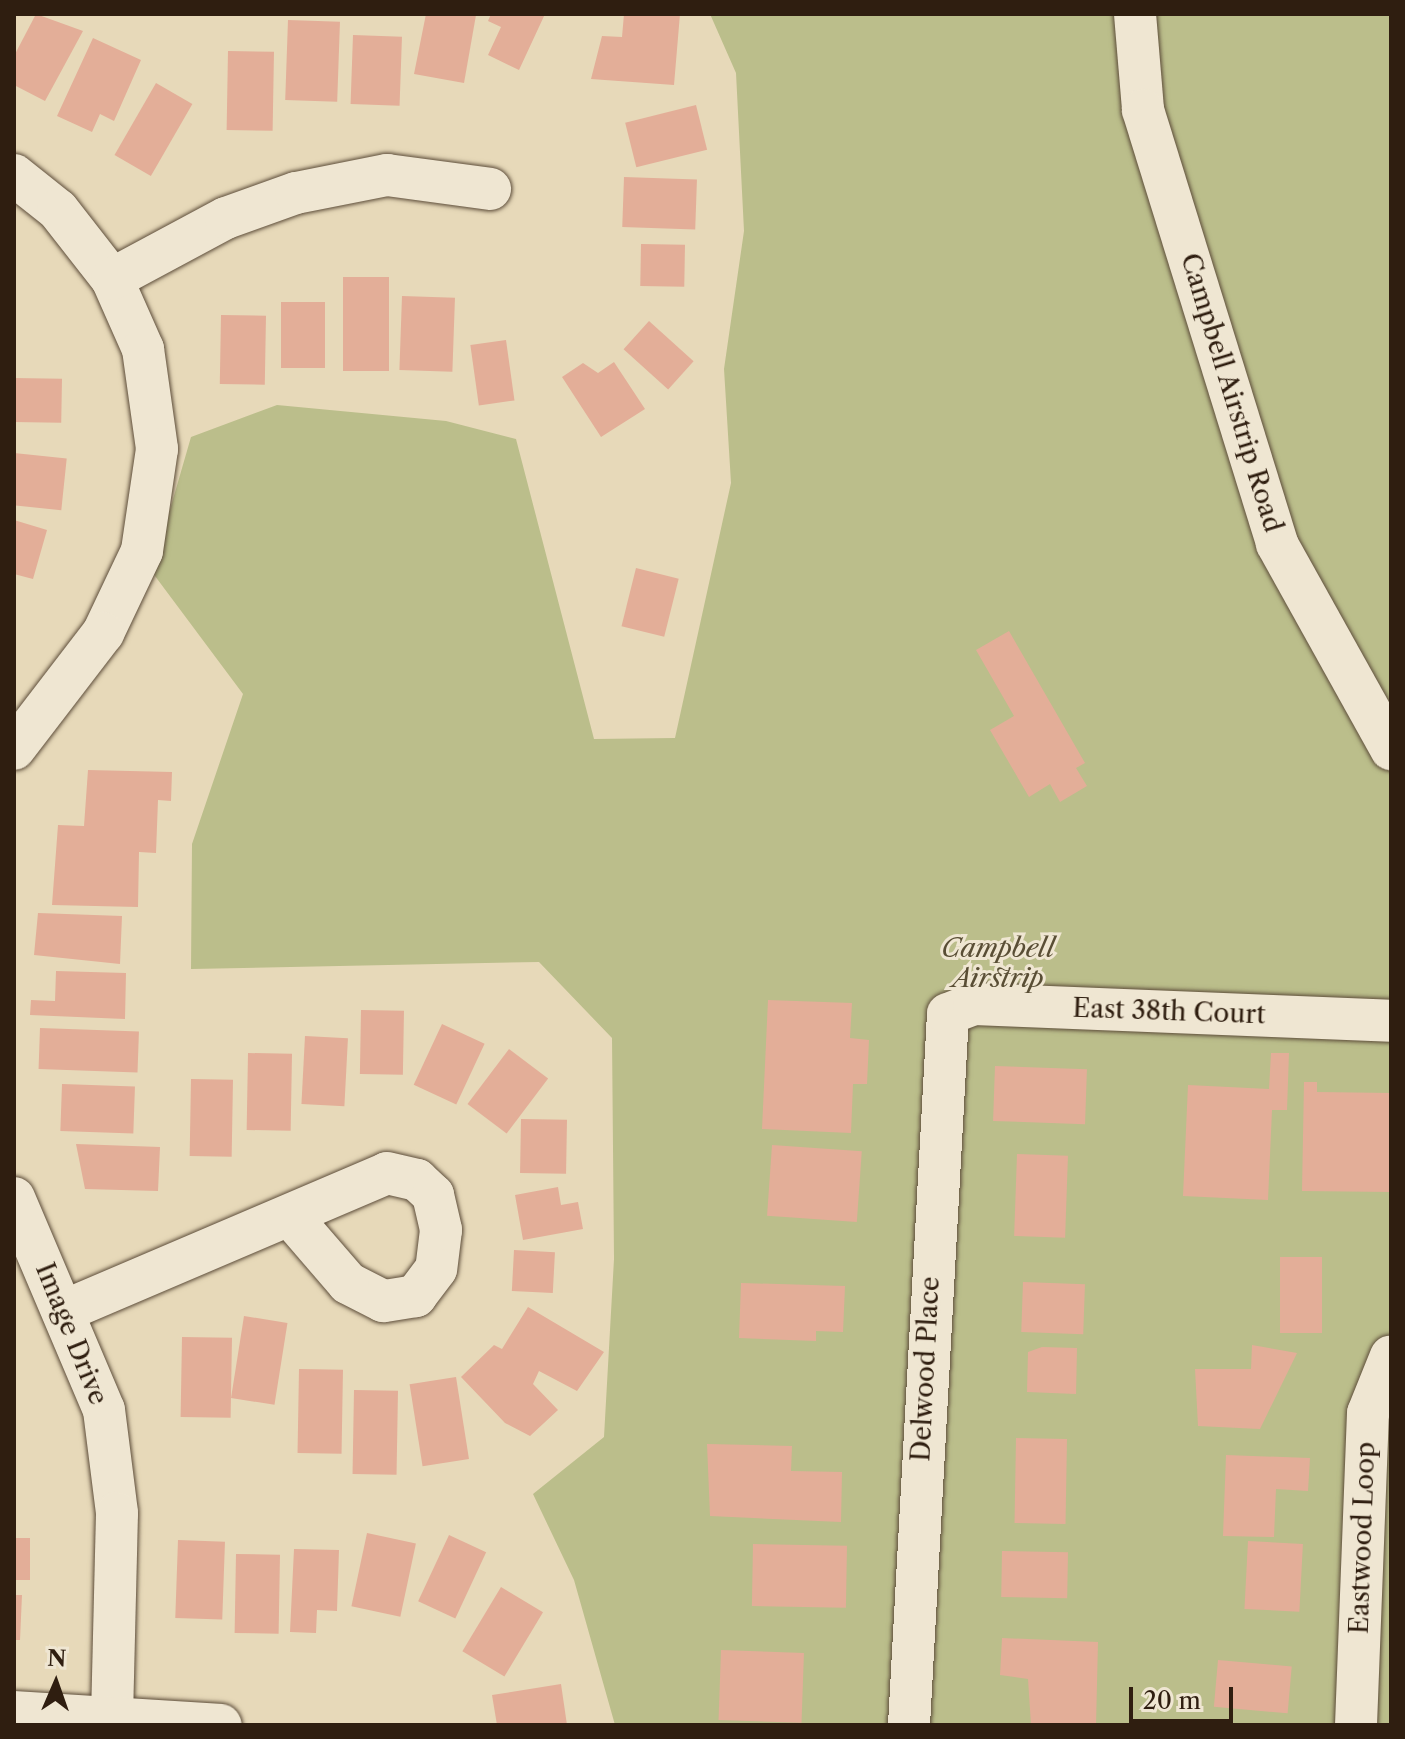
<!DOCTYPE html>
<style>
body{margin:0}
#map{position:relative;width:1405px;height:1739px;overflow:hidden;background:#e7d9b9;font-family:"Libre Caslon Text",serif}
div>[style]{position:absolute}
.green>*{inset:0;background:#bbbe8b}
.building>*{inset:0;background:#e3ae98;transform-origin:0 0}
.roads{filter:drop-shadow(0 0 2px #5d4d3a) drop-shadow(0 0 2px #5d4d3a)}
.minor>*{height:42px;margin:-21px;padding:0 21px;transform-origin:21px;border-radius:21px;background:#efe6d2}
span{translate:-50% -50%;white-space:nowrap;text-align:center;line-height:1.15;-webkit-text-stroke:6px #efe6d2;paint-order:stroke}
.street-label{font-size:26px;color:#2f1e10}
.park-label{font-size:26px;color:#594e35;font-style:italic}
.frame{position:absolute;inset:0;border:16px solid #2f1e10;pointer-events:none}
.north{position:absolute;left:16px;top:1643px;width:80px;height:80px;-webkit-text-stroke:6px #efe6d2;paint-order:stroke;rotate:2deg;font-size:22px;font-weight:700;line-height:32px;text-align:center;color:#2f1e10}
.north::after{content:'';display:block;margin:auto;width:28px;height:36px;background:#2f1e10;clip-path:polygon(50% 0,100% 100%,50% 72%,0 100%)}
.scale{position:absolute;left:1129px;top:1687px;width:104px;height:36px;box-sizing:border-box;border:4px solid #2f1e10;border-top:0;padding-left:10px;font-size:24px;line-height:28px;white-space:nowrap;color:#2f1e10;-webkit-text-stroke:6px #efe6d2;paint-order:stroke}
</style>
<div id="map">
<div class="green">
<i style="clip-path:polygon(710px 14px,1391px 14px,1391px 1725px,615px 1725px,574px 1580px,533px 1494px,604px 1437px,614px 1259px,612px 1038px,539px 962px,191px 969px,192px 844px,243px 694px,152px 572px,191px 437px,277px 405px,446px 421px,516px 439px,594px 739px,675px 738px,731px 483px,724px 369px,744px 231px,736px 73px)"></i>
</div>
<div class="building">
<i style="clip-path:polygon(36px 14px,83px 31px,45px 101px,14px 85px,14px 56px)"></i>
<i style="clip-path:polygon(426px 14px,476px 15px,464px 83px,414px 74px)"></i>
<i style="clip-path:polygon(491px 14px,545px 14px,519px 70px,488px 55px,501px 27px,488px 21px)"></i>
<i style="clip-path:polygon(624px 14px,680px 14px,674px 85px,591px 79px,602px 36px,622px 37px)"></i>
<i style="left:288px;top:20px;width:52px;height:80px;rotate:2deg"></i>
<i style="left:353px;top:35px;width:49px;height:69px;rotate:2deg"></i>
<i style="clip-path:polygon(93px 38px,141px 60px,114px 121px,100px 114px,92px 132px,57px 116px)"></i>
<i style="left:228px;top:51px;width:46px;height:79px;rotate:1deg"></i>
<i style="left:156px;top:83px;width:42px;height:83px;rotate:30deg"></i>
<i style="left:696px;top:105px;width:46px;height:73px;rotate:76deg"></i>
<i style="left:624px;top:177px;width:73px;height:50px;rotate:2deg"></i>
<i style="left:641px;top:244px;width:44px;height:42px;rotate:1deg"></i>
<i style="left:343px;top:277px;width:46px;height:94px"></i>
<i style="left:402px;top:296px;width:53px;height:74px;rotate:2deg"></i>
<i style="left:281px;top:302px;width:44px;height:66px"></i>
<i style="left:221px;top:315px;width:45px;height:69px;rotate:1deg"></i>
<i style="left:649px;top:321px;width:60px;height:38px;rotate:42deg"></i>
<i style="left:506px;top:340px;width:61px;height:36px;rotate:82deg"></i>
<i style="clip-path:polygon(614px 362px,645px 409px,601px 437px,562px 377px,583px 363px,598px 373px)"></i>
<i style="left:14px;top:378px;width:48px;height:44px;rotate:1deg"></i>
<i style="left:14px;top:453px;width:53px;height:52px;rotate:6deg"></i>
<i style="clip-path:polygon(14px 520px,47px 530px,33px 579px,14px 574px)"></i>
<i style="left:636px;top:568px;width:44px;height:60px;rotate:14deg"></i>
<i style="clip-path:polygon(1009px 631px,1085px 763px,1076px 768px,1087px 786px,1060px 802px,1050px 784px,1029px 797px,990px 730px,1014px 716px,976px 650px)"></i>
<i style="clip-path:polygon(88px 770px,172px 772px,171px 801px,158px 800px,156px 853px,139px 852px,138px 907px,52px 905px,58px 825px,84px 826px)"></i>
<i style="clip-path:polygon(38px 913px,122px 916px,120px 964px,34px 955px)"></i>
<i style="clip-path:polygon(56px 971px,126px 973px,125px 1019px,30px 1015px,31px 1000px,55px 1001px)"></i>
<i style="clip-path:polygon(768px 1000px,852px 1003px,850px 1038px,869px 1040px,867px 1084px,853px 1084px,851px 1133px,762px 1129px)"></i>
<i style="left:361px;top:1010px;width:43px;height:64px;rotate:1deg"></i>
<i style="left:442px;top:1024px;width:47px;height:67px;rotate:25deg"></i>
<i style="left:40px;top:1028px;width:99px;height:41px;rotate:2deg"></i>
<i style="left:305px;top:1036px;width:43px;height:68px;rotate:3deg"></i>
<i style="left:509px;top:1049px;width:49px;height:69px;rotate:37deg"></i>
<i style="left:248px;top:1053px;width:44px;height:77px;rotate:1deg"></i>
<i style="clip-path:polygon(1271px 1053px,1289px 1053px,1287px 1110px,1272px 1110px,1268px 1200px,1183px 1196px,1188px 1085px,1269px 1089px)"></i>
<i style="left:995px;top:1066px;width:92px;height:55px;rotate:2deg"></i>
<i style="left:191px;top:1079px;width:42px;height:77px;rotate:1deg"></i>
<i style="clip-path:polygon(1304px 1082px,1317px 1082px,1317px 1092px,1391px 1093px,1391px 1192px,1302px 1191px)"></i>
<i style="left:62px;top:1084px;width:73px;height:47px;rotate:2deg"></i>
<i style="left:521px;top:1119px;width:46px;height:54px;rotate:1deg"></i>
<i style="clip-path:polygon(76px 1144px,160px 1147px,158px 1191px,85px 1189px)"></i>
<i style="left:772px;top:1145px;width:90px;height:71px;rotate:4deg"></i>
<i style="left:1017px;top:1154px;width:51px;height:82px;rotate:2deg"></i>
<i style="clip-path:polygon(558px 1187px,561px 1205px,578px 1202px,583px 1229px,523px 1240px,515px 1195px)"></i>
<i style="left:514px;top:1250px;width:41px;height:41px;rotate:3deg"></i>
<i style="left:1280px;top:1257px;width:42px;height:76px"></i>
<i style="left:1023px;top:1282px;width:62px;height:50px;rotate:2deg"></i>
<i style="clip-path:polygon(741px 1283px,845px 1286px,843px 1332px,816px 1331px,816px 1341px,739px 1338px)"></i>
<i style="clip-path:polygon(528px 1307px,604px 1352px,577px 1391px,539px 1371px,533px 1384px,558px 1410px,530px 1436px,505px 1423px,461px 1377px,494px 1345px,502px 1349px)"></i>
<i style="left:244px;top:1316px;width:44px;height:83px;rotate:9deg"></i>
<i style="left:182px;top:1337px;width:50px;height:80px;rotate:1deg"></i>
<i style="clip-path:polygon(1252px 1345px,1297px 1353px,1260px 1429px,1198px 1426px,1195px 1369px,1251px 1369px)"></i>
<i style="clip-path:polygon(1042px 1347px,1077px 1348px,1076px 1394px,1027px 1392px,1028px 1352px)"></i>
<i style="left:299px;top:1369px;width:44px;height:84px;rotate:1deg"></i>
<i style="left:456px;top:1377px;width:83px;height:47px;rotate:81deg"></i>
<i style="left:354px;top:1390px;width:44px;height:84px;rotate:1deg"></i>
<i style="left:1016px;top:1438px;width:51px;height:85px;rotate:1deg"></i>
<i style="clip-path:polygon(707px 1444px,792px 1446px,791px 1471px,842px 1472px,841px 1522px,710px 1516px)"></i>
<i style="clip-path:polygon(1226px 1455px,1310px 1458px,1308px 1491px,1276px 1489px,1274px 1537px,1223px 1536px)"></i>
<i style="left:367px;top:1533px;width:50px;height:75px;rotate:12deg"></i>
<i style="left:449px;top:1535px;width:41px;height:73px;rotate:25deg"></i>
<i style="left:14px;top:1538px;width:16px;height:42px"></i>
<i style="left:178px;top:1540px;width:47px;height:78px;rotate:2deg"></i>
<i style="left:1248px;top:1541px;width:55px;height:68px;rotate:3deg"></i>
<i style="left:753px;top:1544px;width:94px;height:62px;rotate:1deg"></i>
<i style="clip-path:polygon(294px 1549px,339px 1550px,337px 1611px,317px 1610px,316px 1633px,290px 1632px)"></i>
<i style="left:1002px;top:1551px;width:66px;height:46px;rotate:1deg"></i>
<i style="left:236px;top:1554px;width:44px;height:79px;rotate:1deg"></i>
<i style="left:501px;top:1587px;width:49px;height:75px;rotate:31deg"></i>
<i style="clip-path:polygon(14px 1595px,22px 1595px,20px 1640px,14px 1640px)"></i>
<i style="clip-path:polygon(1002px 1638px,1098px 1642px,1096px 1725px,1031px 1725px,1028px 1679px,1000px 1675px)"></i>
<i style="left:721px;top:1650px;width:83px;height:70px;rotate:2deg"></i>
<i style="left:1218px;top:1660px;width:74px;height:47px;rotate:5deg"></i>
<i style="clip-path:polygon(561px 1684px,567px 1725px,497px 1725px,492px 1695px)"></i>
</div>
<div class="roads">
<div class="minor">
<i style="left:1135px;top:14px;width:96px;rotate:85.2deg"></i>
<i style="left:1143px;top:110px;width:454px;rotate:72.8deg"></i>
<i style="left:1277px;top:544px;width:235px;rotate:60.9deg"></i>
<i style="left:14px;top:175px;width:56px;rotate:38.5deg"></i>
<i style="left:58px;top:210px;width:88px;rotate:52deg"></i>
<i style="left:112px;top:279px;width:77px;rotate:66.1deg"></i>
<i style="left:143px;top:349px;width:101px;rotate:82deg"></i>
<i style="left:157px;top:449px;width:103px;rotate:98.4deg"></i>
<i style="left:142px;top:551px;width:91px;rotate:115.4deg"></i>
<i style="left:103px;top:633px;width:146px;rotate:127.5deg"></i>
<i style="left:112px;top:279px;width:129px;rotate:-28.2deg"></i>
<i style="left:226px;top:218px;width:74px;rotate:-19.7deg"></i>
<i style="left:296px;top:193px;width:93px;rotate:-11.2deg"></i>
<i style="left:387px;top:175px;width:104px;rotate:7.7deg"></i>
<i style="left:14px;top:1198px;width:230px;rotate:67deg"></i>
<i style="left:104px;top:1410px;width:104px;rotate:82.8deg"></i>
<i style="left:117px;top:1513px;width:201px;rotate:91.4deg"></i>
<i style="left:64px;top:1311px;width:351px;rotate:-23.1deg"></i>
<i style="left:387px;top:1173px;width:31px;rotate:13deg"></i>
<i style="left:417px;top:1180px;width:22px;rotate:43deg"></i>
<i style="left:433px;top:1195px;width:36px;rotate:77deg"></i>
<i style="left:441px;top:1230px;width:39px;rotate:97deg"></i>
<i style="left:436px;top:1269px;width:34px;rotate:127deg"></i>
<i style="left:416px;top:1296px;width:33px;rotate:171deg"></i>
<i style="left:383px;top:1301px;width:39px;rotate:-153deg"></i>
<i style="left:348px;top:1283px;width:87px;rotate:-130.8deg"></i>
<i style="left:14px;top:1712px;width:207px;rotate:3.6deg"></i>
<i style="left:909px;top:1725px;width:712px;rotate:-86.86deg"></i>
<i style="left:948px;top:1014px;width:28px;rotate:-21deg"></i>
<i style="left:974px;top:1004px;width:417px;rotate:2.3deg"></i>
<i style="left:1356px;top:1725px;width:312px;rotate:-87.8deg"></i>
<i style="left:1368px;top:1413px;width:61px;rotate:-68deg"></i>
</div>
</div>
<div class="street-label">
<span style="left:1231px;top:393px;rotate:73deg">Campbell Airstrip Road</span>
<span style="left:1169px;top:1012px;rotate:2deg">East 38th Court</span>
<span style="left:71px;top:1334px;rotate:68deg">Image Drive</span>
<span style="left:926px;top:1369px;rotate:-87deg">Delwood Place</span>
<span style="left:1363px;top:1538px;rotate:-88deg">Eastwood Loop</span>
</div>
<div class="park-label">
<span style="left:998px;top:964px">Campbell<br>Airstrip</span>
</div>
<div class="frame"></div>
<div class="north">N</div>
<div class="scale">20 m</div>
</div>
